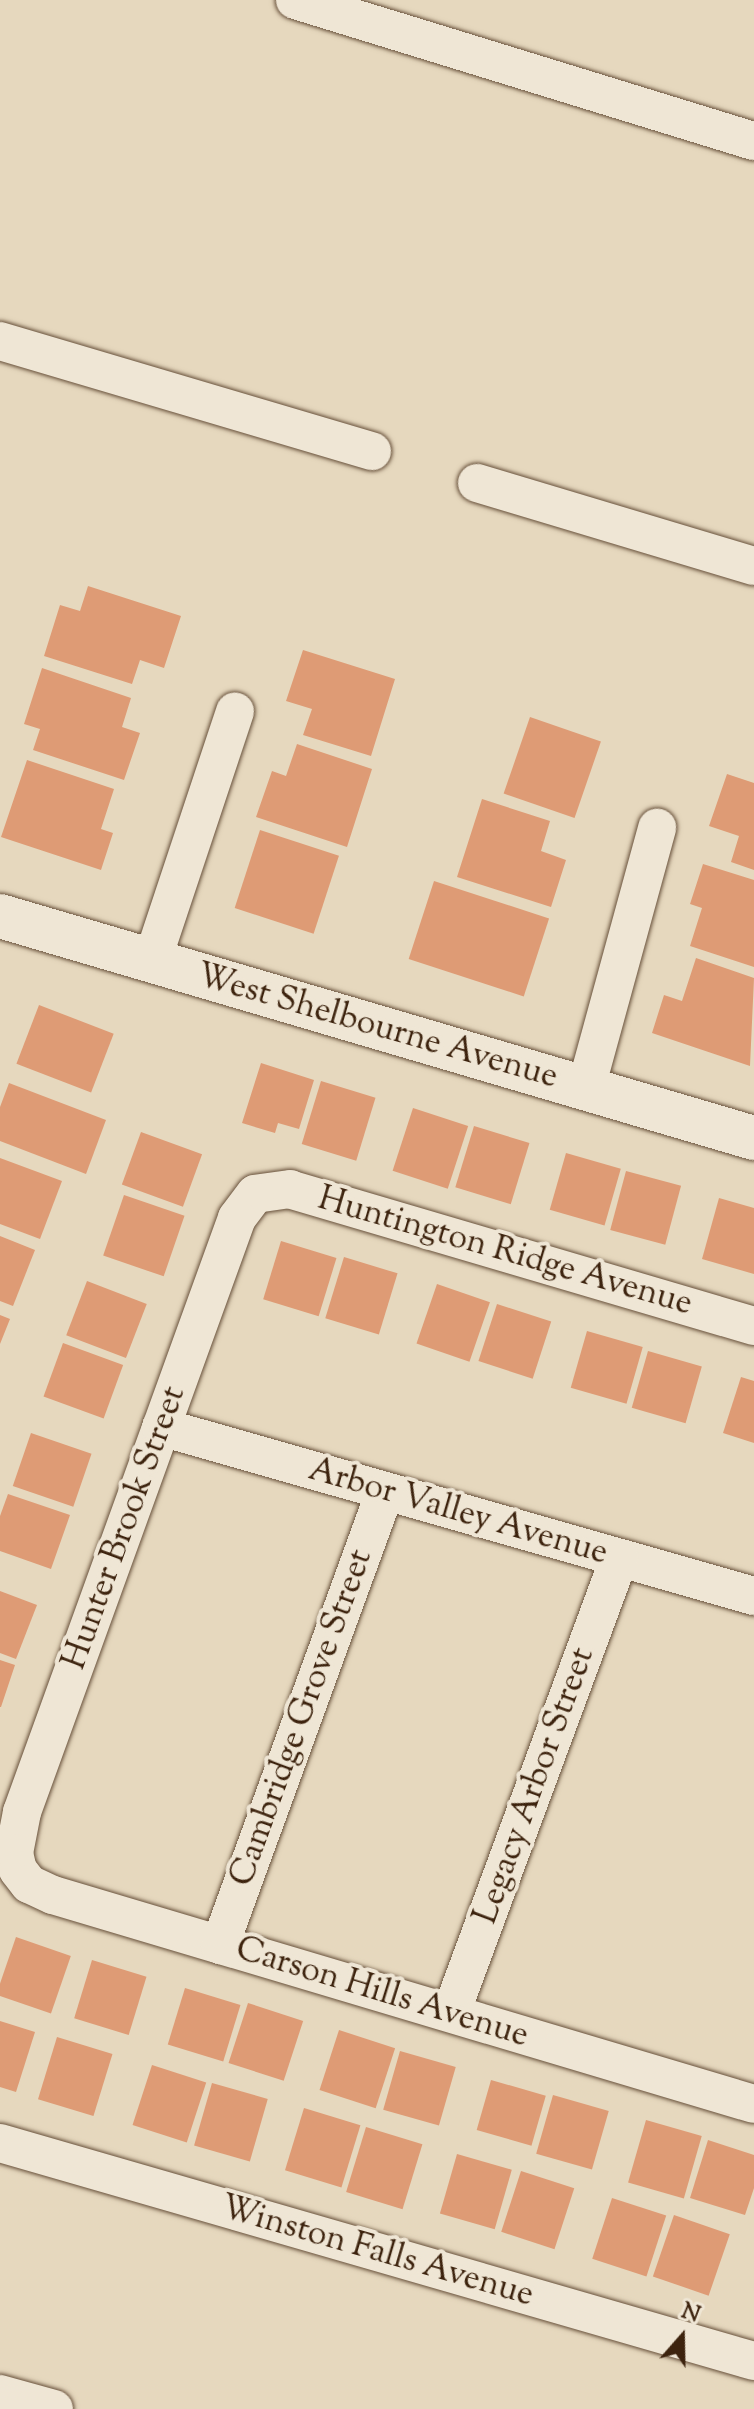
<!DOCTYPE html>
<style>
body{margin:0}
#map{position:relative;width:754px;height:2409px;overflow:hidden;background:#e6d8be;font-family:"Sorts Mill Goudy",serif}
div>[style]{position:absolute}
.building>*{inset:0;background:#de9b75;transform-origin:0 0}
.roads{filter:drop-shadow(0 0 2px #67503a) drop-shadow(0 0 2px #67503a)}
.minor>*{height:38px;margin:-19px;padding:0 19px;transform-origin:19px;border-radius:19px;background:#efe6d5}
.tertiary>*{height:44px;margin:-22px;padding:0 22px;transform-origin:22px;border-radius:22px;background:#efe6d5}
span{translate:-50% -50%;white-space:nowrap;text-align:center;line-height:1.15;-webkit-text-stroke:8px #efe6d5;paint-order:stroke}
.street-label{font-size:34px;color:#3d230e}
.north{position:absolute;left:642px;top:2297px;width:80px;height:80px;-webkit-text-stroke:6px #efe6d5;paint-order:stroke;rotate:20deg;font-size:22px;font-weight:700;line-height:32px;text-align:center;color:#3d230e}
.north::after{content:'';display:block;margin:auto;width:28px;height:36px;background:#3d230e;clip-path:polygon(50% 0,100% 100%,50% 72%,0 100%)}
</style>
<div id="map">
<div class="building">
<i style="clip-path:polygon(88px 586px,181px 616px,164px 668px,140px 660px,132px 684px,44px 656px,60px 605px,80px 611px)"></i>
<i style="clip-path:polygon(303px 650px,395px 679px,371px 756px,303px 735px,312px 709px,286px 701px)"></i>
<i style="clip-path:polygon(42px 668px,131px 698px,122px 727px,140px 733px,124px 780px,33px 750px,40px 729px,24px 724px)"></i>
<i style="left:530px;top:717px;width:75px;height:81px;rotate:19deg"></i>
<i style="clip-path:polygon(297px 744px,372px 769px,347px 847px,256px 817px,272px 771px,286px 776px)"></i>
<i style="clip-path:polygon(27px 760px,114px 789px,101px 829px,113px 833px,101px 870px,1px 837px)"></i>
<i style="clip-path:polygon(727px 774px,754px 783px,754px 870px,731px 862px,739px 836px,709px 826px)"></i>
<i style="clip-path:polygon(482px 799px,550px 821px,541px 851px,566px 860px,551px 907px,457px 877px)"></i>
<i style="left:260px;top:830px;width:83px;height:82px;rotate:18deg"></i>
<i style="clip-path:polygon(703px 864px,754px 880px,754px 967px,690px 946px,702px 908px,690px 904px)"></i>
<i style="left:434px;top:881px;width:121px;height:82px;rotate:18deg"></i>
<i style="clip-path:polygon(696px 958px,754px 978px,750px 1066px,652px 1033px,664px 995px,682px 1001px)"></i>
<i style="left:39px;top:1005px;width:80px;height:63px;rotate:21deg"></i>
<i style="clip-path:polygon(261px 1063px,314px 1080px,299px 1129px,278px 1123px,275px 1133px,242px 1123px)"></i>
<i style="left:321px;top:1081px;width:57px;height:66px;rotate:17deg"></i>
<i style="clip-path:polygon(9px 1083px,106px 1120px,86px 1174px,0 1141px,0 1107px)"></i>
<i style="left:413px;top:1108px;width:58px;height:66px;rotate:18deg"></i>
<i style="left:474px;top:1126px;width:58px;height:64px;rotate:17deg"></i>
<i style="left:141px;top:1132px;width:65px;height:56px;rotate:20deg"></i>
<i style="left:566px;top:1153px;width:57px;height:59px;rotate:16deg"></i>
<i style="clip-path:polygon(0 1158px,62px 1181px,40px 1239px,0 1224px)"></i>
<i style="left:626px;top:1171px;width:57px;height:61px;rotate:15deg"></i>
<i style="left:124px;top:1195px;width:64px;height:64px;rotate:19deg"></i>
<i style="clip-path:polygon(719px 1198px,754px 1208px,754px 1274px,702px 1259px)"></i>
<i style="clip-path:polygon(0 1236px,35px 1250px,13px 1306px,0 1301px)"></i>
<i style="left:281px;top:1241px;width:58px;height:61px;rotate:17deg"></i>
<i style="left:344px;top:1257px;width:56px;height:64px;rotate:17deg"></i>
<i style="left:87px;top:1281px;width:64px;height:58px;rotate:21deg"></i>
<i style="left:437px;top:1284px;width:56px;height:63px;rotate:19deg"></i>
<i style="left:497px;top:1304px;width:57px;height:60px;rotate:18deg"></i>
<i style="clip-path:polygon(0 1315px,10px 1319px,0 1344px)"></i>
<i style="left:587px;top:1331px;width:58px;height:59px;rotate:16deg"></i>
<i style="left:63px;top:1343px;width:64px;height:57px;rotate:20deg"></i>
<i style="left:648px;top:1351px;width:56px;height:59px;rotate:16deg"></i>
<i style="clip-path:polygon(741px 1377px,754px 1381px,754px 1443px,723px 1433px)"></i>
<i style="left:31px;top:1433px;width:64px;height:56px;rotate:19deg"></i>
<i style="clip-path:polygon(8px 1494px,70px 1515px,51px 1569px,0 1551px,0 1516px)"></i>
<i style="clip-path:polygon(0 1591px,37px 1605px,16px 1659px,0 1653px)"></i>
<i style="clip-path:polygon(0 1660px,15px 1665px,1px 1707px,0 1707px)"></i>
<i style="left:16px;top:1937px;width:58px;height:61px;rotate:19deg"></i>
<i style="left:92px;top:1960px;width:57px;height:61px;rotate:17deg"></i>
<i style="left:185px;top:1988px;width:58px;height:59px;rotate:17deg"></i>
<i style="left:248px;top:2003px;width:58px;height:63px;rotate:18deg"></i>
<i style="clip-path:polygon(0 2021px,35px 2032px,16px 2092px,0 2087px)"></i>
<i style="left:339px;top:2030px;width:59px;height:63px;rotate:18deg"></i>
<i style="left:57px;top:2037px;width:58px;height:65px;rotate:17deg"></i>
<i style="left:400px;top:2051px;width:58px;height:61px;rotate:16deg"></i>
<i style="left:152px;top:2065px;width:57px;height:63px;rotate:18deg"></i>
<i style="left:491px;top:2080px;width:57px;height:52px;rotate:16deg"></i>
<i style="left:212px;top:2083px;width:58px;height:65px;rotate:16deg"></i>
<i style="left:553px;top:2095px;width:58px;height:61px;rotate:16deg"></i>
<i style="left:304px;top:2108px;width:59px;height:65px;rotate:17deg"></i>
<i style="left:646px;top:2120px;width:58px;height:65px;rotate:16deg"></i>
<i style="left:366px;top:2127px;width:59px;height:68px;rotate:17deg"></i>
<i style="clip-path:polygon(708px 2140px,754px 2155px,754px 2188px,745px 2215px,690px 2198px)"></i>
<i style="left:457px;top:2154px;width:57px;height:62px;rotate:16deg"></i>
<i style="left:521px;top:2171px;width:56px;height:64px;rotate:18deg"></i>
<i style="left:612px;top:2198px;width:57px;height:64px;rotate:18deg"></i>
<i style="left:674px;top:2215px;width:59px;height:65px;rotate:19deg"></i>
</div>
<div class="roads">
<div class="minor">
<i style="left:295px;top:0;width:480px;rotate:17.1deg"></i>
<i style="left:0;top:341px;width:388px;rotate:16.5deg"></i>
<i style="left:477px;top:483px;width:289px;rotate:16.7deg"></i>
<i style="left:152px;top:961px;width:263px;rotate:-71.6deg"></i>
<i style="left:586px;top:1088px;width:270px;rotate:-74.7deg"></i>
<i style="left:754px;top:1326px;width:484px;rotate:-163.6deg"></i>
<i style="left:290px;top:1189px;width:35px;rotate:172deg"></i>
<i style="left:255px;top:1194px;width:30px;rotate:127deg"></i>
<i style="left:237px;top:1218px;width:632px;rotate:109.9deg"></i>
<i style="left:22px;top:1812px;width:42px;rotate:101deg"></i>
<i style="left:14px;top:1853px;width:17px;rotate:77deg"></i>
<i style="left:18px;top:1870px;width:18px;rotate:52deg"></i>
<i style="left:29px;top:1884px;width:26px;rotate:25deg"></i>
<i style="left:53px;top:1895px;width:731px;rotate:16.6deg"></i>
<i style="left:161px;top:1427px;width:617px;rotate:15.91deg"></i>
<i style="left:220px;top:1945px;width:483px;rotate:-70deg"></i>
<i style="left:451px;top:2013px;width:485px;rotate:-69.7deg"></i>
<i style="left:0;top:2143px;width:785px;rotate:16.13deg"></i>
<i style="left:0;top:2394px;width:56px;rotate:15.5deg"></i>
</div>
<div class="tertiary">
<i style="left:0;top:916px;width:786px;rotate:16.41deg"></i>
</div>
</div>
<div class="street-label">
<span style="left:377px;top:1027px;rotate:16deg">West Shelbourne Avenue</span>
<span style="left:505px;top:1252px;rotate:16deg">Huntington Ridge Avenue</span>
<span style="left:458px;top:1512px;rotate:16deg">Arbor Valley Avenue</span>
<span style="left:125px;top:1528px;rotate:-70deg">Hunter Brook Street</span>
<span style="left:302px;top:1718px;rotate:-70deg">Cambridge Grove Street</span>
<span style="left:535px;top:1786px;rotate:-70deg">Legacy Arbor Street</span>
<span style="left:382px;top:1993px;rotate:17deg">Carson Hills Avenue</span>
<span style="left:377px;top:2252px;rotate:16deg">Winston Falls Avenue</span>
</div>
<div class="north">N</div>
</div>
